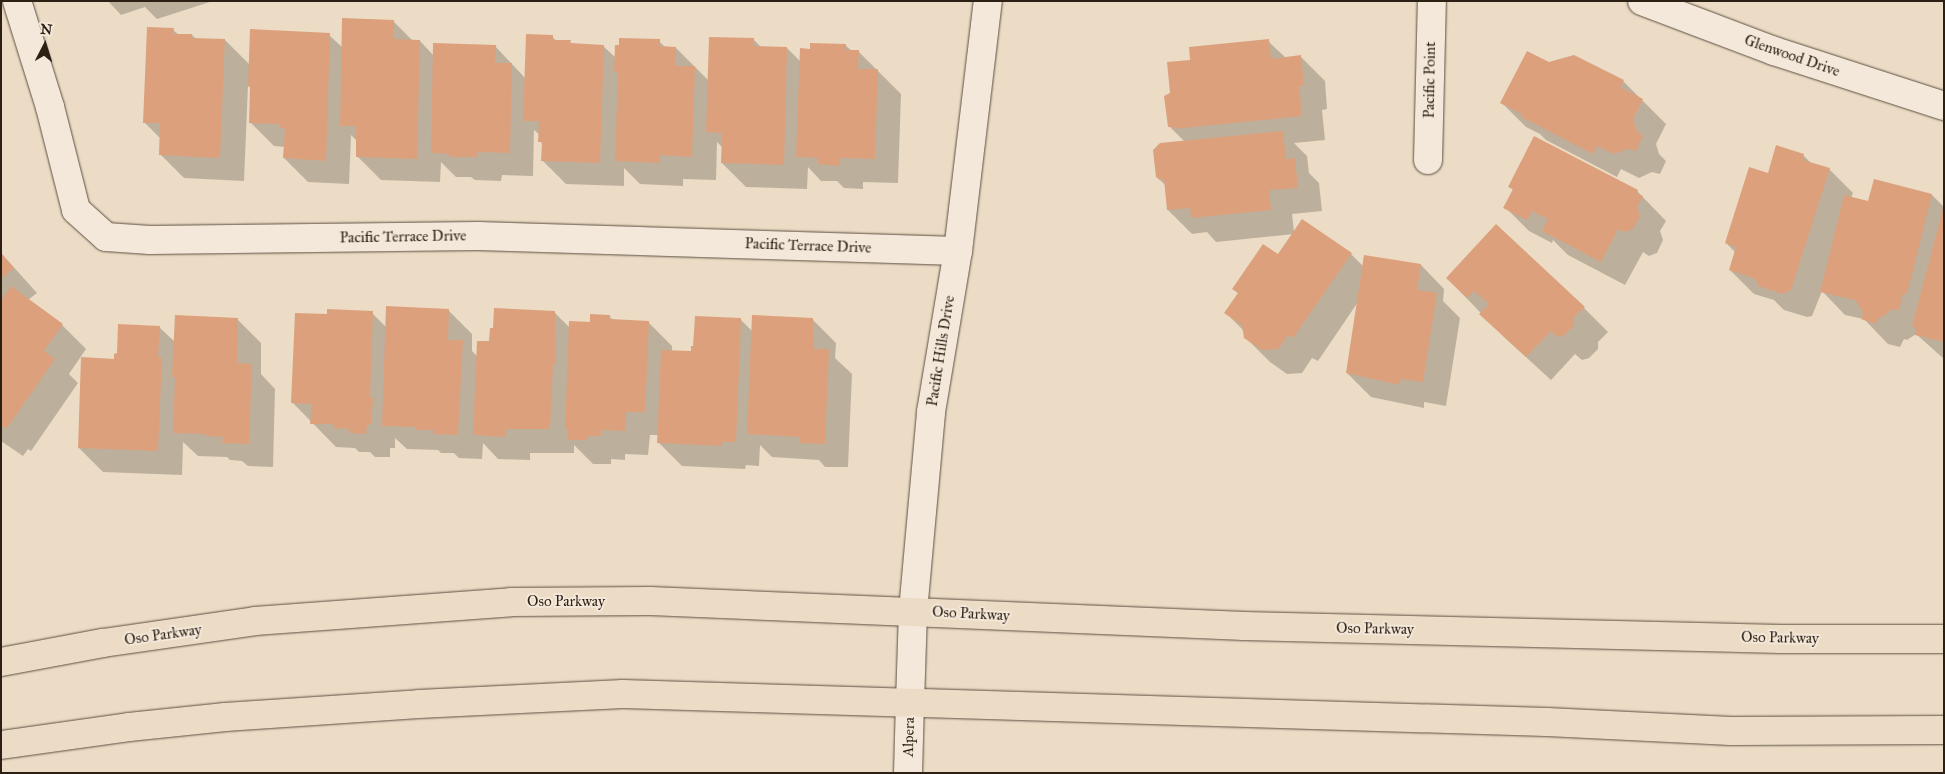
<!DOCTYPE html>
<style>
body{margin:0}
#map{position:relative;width:1945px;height:774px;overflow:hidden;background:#ecdcc5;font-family:"IM FELL Great Primer",serif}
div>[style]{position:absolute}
.shadow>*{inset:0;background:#0003}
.building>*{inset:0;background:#dca07d}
.roads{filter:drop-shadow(0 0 1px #5c4f41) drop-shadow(0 0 1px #5c4f41)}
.minor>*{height:28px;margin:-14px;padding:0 14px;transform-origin:14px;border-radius:14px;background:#f3e8d9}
.tertiary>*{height:28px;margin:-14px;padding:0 14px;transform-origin:14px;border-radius:14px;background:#f3e8d9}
.primary>*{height:28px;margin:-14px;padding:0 14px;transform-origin:14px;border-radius:14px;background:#ecdcc5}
span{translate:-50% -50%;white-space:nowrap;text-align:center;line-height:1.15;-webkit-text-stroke:4px #f3e8d9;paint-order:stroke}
.street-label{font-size:15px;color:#2c2015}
.frame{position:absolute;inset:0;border:2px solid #2c2015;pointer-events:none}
.north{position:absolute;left:20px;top:20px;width:50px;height:50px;-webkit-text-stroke:4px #f3e8d9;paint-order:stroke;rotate:5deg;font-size:14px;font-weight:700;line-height:20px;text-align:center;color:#2c2015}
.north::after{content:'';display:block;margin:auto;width:18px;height:22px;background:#2c2015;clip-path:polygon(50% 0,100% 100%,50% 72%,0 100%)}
</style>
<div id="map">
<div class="shadow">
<i style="clip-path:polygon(108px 1px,213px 1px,157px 19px,145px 7px,121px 15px)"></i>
<i style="clip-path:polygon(393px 21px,413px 41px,420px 41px,434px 56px,495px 46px,526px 79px,552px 37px,557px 41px,570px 42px,573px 44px,603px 46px,616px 58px,659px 41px,666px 48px,676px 48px,709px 81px,754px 40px,761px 47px,787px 48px,800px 61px,811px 50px,845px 45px,852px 51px,858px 51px,901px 94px,898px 183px,863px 182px,863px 189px,844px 188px,837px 181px,821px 181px,808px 167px,807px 189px,746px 187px,722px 163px,722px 147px,717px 142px,716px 180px,683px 179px,683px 186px,640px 184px,624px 168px,624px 186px,566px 184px,542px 160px,543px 145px,540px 141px,540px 135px,534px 130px,533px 176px,502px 175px,501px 181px,475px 180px,471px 177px,456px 177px,441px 162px,440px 182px,381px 180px,357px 156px,357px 141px,351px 135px,349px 184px,308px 182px,284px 158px,285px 147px,274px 146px,250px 122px,251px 89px,248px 85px,244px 181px,184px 178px,160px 154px,160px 138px,144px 122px,173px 30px,179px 35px,192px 35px,196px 39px,225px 40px,250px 65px,329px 35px,343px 48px)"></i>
<i style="clip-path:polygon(1268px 41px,1286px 58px,1301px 57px,1325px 81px,1327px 109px,1322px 110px,1325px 140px,1294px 143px,1307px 156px,1309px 173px,1319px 183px,1322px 211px,1292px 214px,1294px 232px,1351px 254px,1364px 267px,1421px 265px,1444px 289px,1443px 301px,1460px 318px,1446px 406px,1424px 402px,1424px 408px,1371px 397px,1347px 373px,1358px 302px,1318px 361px,1312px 358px,1302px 373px,1287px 374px,1270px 362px,1246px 338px,1245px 332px,1226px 313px,1239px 294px,1234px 289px,1278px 256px,1294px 234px,1216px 242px,1207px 232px,1192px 234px,1168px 210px,1165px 185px,1157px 177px,1185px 142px,1169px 126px,1171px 94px,1191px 61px)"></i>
<i style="clip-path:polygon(1549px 64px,1623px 81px,1666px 124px,1656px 144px,1659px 154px,1666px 161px,1660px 174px,1652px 172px,1639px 178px,1621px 169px,1617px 177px,1546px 140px,1540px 134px,1526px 127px,1502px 103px)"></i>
<i style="clip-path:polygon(1803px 155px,1812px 164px,1829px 169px,1853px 193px,1851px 198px,1869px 203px,1932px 195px,1944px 207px,1944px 359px,1916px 334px,1907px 340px,1904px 339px,1900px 347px,1888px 344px,1864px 319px,1845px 315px,1822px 291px,1812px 316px,1807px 317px,1784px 310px,1774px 300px,1754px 294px,1730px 270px,1735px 252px,1726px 243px,1769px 174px)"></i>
<i style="clip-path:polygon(1509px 186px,1637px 191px,1666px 221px,1660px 231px,1663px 240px,1657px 253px,1649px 256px,1643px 252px,1625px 285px,1568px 255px,1553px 240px,1552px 243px,1529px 231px,1505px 207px,1514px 191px)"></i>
<i style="clip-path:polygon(1px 253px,37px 293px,28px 300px,62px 325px,86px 349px,69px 374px,78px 383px,31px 451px,28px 449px,23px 456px,1px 441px)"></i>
<i style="clip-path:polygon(1447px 278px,1584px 308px,1608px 332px,1598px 342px,1598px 349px,1589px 358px,1582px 360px,1575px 354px,1551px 380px,1505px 338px)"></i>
<i style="clip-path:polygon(448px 310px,472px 334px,472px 351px,477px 356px,491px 342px,554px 312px,570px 328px,591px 324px,609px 316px,614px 321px,648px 322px,672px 346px,672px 352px,692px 353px,740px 319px,752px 331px,812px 319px,836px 343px,835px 358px,852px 374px,848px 467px,825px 467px,819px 460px,772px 457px,760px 445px,759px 466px,746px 465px,745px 469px,682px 466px,658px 442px,658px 435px,650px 435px,648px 455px,625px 454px,625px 460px,611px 459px,611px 464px,593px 464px,574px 445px,574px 453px,530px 453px,530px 460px,498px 459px,483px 443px,482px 459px,459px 458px,454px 453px,441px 453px,438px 450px,407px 449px,395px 438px,395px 448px,390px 448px,390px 457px,375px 457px,370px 452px,359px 452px,355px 448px,336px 447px,293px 403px,328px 315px,372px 313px,386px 327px)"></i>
<i style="clip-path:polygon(237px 319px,261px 343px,261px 374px,275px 389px,273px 467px,248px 466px,242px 461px,230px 460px,227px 457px,198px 456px,183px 442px,182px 475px,103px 472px,79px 448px,115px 360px,159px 327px,175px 342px)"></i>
</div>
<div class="building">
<i style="clip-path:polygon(342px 18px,394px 20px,393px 39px,420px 40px,417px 159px,356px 157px,356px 126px,340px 126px)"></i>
<i style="clip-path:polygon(147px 27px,174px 28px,173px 34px,192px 34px,192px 38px,225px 39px,220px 158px,159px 155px,160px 123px,143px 123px)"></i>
<i style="clip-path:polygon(250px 29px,330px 33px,326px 161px,283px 158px,285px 128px,280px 128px,280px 124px,249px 123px,250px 87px,248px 86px)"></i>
<i style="clip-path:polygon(526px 34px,553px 35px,553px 40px,571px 40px,570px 43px,604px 45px,600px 163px,541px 161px,542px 142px,538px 142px,539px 121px,523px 121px)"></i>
<i style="clip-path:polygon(709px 37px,754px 38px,754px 46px,787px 47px,784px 165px,721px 163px,722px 133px,706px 132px)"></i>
<i style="clip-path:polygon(619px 38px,660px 39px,660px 46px,676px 47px,675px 66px,695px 66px,692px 157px,660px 155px,660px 163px,615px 161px,618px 72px,614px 72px,615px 45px,619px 45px)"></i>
<i style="clip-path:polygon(1269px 39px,1271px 59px,1301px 55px,1304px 86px,1299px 86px,1302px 116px,1173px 129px,1173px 127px,1168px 127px,1164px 96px,1170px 93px,1167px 62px,1190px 60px,1189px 47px)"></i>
<i style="clip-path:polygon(433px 43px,496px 45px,495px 63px,512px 63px,510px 153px,478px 152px,478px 157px,450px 157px,450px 154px,431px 153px)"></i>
<i style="clip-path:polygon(810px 43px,846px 44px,846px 50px,859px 50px,858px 69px,878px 69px,875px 159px,840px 158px,840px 166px,818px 164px,818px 158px,796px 157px,800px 48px,810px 49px)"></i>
<i style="clip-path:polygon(1527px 51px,1549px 62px,1574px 55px,1624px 80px,1620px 87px,1643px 99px,1633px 119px,1637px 131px,1643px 136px,1636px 151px,1627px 149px,1614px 154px,1597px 146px,1593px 154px,1521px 117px,1522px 114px,1500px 103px)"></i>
<i style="clip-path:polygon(1283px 131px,1286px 159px,1295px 158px,1298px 188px,1269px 190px,1271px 210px,1191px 218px,1190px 208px,1167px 210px,1164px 179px,1160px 180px,1156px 177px,1153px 150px,1160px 143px)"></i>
<i style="clip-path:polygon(1534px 136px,1638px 190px,1637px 193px,1643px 196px,1637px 207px,1640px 216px,1633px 229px,1624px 232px,1618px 229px,1601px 262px,1542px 231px,1548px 219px,1532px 211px,1527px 220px,1503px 208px,1513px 189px,1508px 187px)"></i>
<i style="clip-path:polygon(1776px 145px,1804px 154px,1803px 160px,1830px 168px,1791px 290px,1782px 294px,1758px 286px,1756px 279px,1729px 270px,1736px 247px,1725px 243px,1749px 167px,1768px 173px)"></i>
<i style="clip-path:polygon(1874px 179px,1932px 194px,1907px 294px,1903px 293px,1899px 310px,1892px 309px,1883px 317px,1880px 316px,1876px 324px,1861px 319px,1863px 312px,1855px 300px,1820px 292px,1844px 195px,1868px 201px)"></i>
<i style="clip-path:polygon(1944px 205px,1944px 342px,1915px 335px,1915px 327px,1912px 326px)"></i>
<i style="clip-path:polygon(1302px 219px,1352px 253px,1293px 338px,1288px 335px,1278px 349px,1262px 350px,1244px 338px,1242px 325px,1224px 313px,1238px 293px,1232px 289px,1263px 244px,1278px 254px)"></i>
<i style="clip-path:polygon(1496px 224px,1585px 307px,1574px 317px,1574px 325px,1565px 335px,1557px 337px,1551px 331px,1526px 357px,1479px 314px,1489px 304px,1474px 291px,1467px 298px,1446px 278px)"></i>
<i style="clip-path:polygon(1px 253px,14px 268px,1px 279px)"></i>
<i style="clip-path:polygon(1364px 255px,1421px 264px,1417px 290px,1437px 293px,1423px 382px,1400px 379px,1400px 385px,1346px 373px)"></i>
<i style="clip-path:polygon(11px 286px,63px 324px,44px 351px,55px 359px,7px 428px,3px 426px,1px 429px,1px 300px)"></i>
<i style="clip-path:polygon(386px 306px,449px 309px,448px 340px,463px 340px,458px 435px,434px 434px,434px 430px,416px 430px,416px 427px,382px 426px)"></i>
<i style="clip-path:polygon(494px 308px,555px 311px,556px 364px,553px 364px,550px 429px,506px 429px,506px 437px,473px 435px,477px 341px,489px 341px,490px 328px,493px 328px)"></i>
<i style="clip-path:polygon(327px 309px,373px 311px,370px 397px,373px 398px,371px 424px,367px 425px,366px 434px,349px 433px,349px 429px,333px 428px,334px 424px,310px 424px,312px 404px,291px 403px,295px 313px,327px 314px)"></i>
<i style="clip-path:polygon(590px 314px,610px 315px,610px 319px,649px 321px,645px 412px,626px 412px,625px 431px,601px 430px,601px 436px,588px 436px,587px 440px,568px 440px,568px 429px,565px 430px,569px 321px,590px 322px)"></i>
<i style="clip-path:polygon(175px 315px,238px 318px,237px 363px,252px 364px,249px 444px,222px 443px,223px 437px,205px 436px,205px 434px,173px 433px,175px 377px,172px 377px)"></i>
<i style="clip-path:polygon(752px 315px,813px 318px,814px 349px,829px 349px,825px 444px,800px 443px,800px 437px,747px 434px)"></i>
<i style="clip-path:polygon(695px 316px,741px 318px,736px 442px,722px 442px,722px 446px,657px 443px,661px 350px,691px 351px,691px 346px,693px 346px)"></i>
<i style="clip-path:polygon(118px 324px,160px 326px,158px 357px,162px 357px,158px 451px,78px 448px,81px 357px,114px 359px,114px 354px,117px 353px)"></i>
</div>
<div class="roads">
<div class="minor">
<i style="left:17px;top:1px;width:111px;rotate:72.7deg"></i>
<i style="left:50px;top:107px;width:106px;rotate:75.8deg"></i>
<i style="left:76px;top:210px;width:40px;rotate:42deg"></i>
<i style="left:106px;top:237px;width:44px;rotate:3.9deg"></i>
<i style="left:150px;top:240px;width:328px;rotate:-0.7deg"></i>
<i style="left:478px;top:236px;width:480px;rotate:1.8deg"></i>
<i style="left:1642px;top:1px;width:141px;rotate:20.7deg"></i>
<i style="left:1774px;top:51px;width:179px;rotate:17.9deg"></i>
<i style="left:1428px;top:160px;width:159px;rotate:-88.6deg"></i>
<i style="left:908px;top:773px;width:71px;rotate:-88.4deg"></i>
</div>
<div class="tertiary">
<i style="left:910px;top:702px;width:91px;rotate:-88.1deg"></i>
<i style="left:913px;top:611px;width:200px;rotate:-84.8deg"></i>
<i style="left:931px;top:412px;width:163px;rotate:-80.5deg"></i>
<i style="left:958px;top:251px;width:252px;rotate:-83.2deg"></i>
</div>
<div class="primary">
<i style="left:1px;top:662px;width:104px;rotate:-10.6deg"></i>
<i style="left:103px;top:643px;width:154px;rotate:-8.2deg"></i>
<i style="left:255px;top:621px;width:257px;rotate:-4.2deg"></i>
<i style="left:511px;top:602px;width:139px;rotate:-0.4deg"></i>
<i style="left:650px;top:601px;width:595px;rotate:2.41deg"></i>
<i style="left:1244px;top:626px;width:537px;rotate:1.39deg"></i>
<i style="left:1781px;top:639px;width:163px"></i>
<i style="left:1px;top:745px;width:129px;rotate:-8deg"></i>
<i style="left:129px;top:727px;width:97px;rotate:-5.9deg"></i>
<i style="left:225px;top:717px;width:194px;rotate:-3.8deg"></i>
<i style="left:419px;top:704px;width:204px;rotate:-2.8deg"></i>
<i style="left:623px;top:694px;width:924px;rotate:1.74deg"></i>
<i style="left:1547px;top:722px;width:184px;rotate:2.8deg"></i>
<i style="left:1731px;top:731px;width:213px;rotate:-0.3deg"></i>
</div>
</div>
<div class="street-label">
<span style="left:1792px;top:56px;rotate:19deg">Glenwood Drive</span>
<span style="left:1430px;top:80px;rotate:-89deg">Pacific Point</span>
<span style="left:403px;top:237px;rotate:-1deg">Pacific Terrace Drive</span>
<span style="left:808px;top:246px;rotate:2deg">Pacific Terrace Drive</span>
<span style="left:941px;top:351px;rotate:-81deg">Pacific Hills Drive</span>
<span style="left:566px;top:602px">Oso Parkway</span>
<span style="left:971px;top:614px;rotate:3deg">Oso Parkway</span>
<span style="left:1375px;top:629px;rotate:1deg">Oso Parkway</span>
<span style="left:163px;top:635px;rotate:-8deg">Oso Parkway</span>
<span style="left:1780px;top:638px;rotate:1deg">Oso Parkway</span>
<span style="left:909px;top:737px;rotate:-88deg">Alpera</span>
</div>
<div class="frame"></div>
<div class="north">N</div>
</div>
